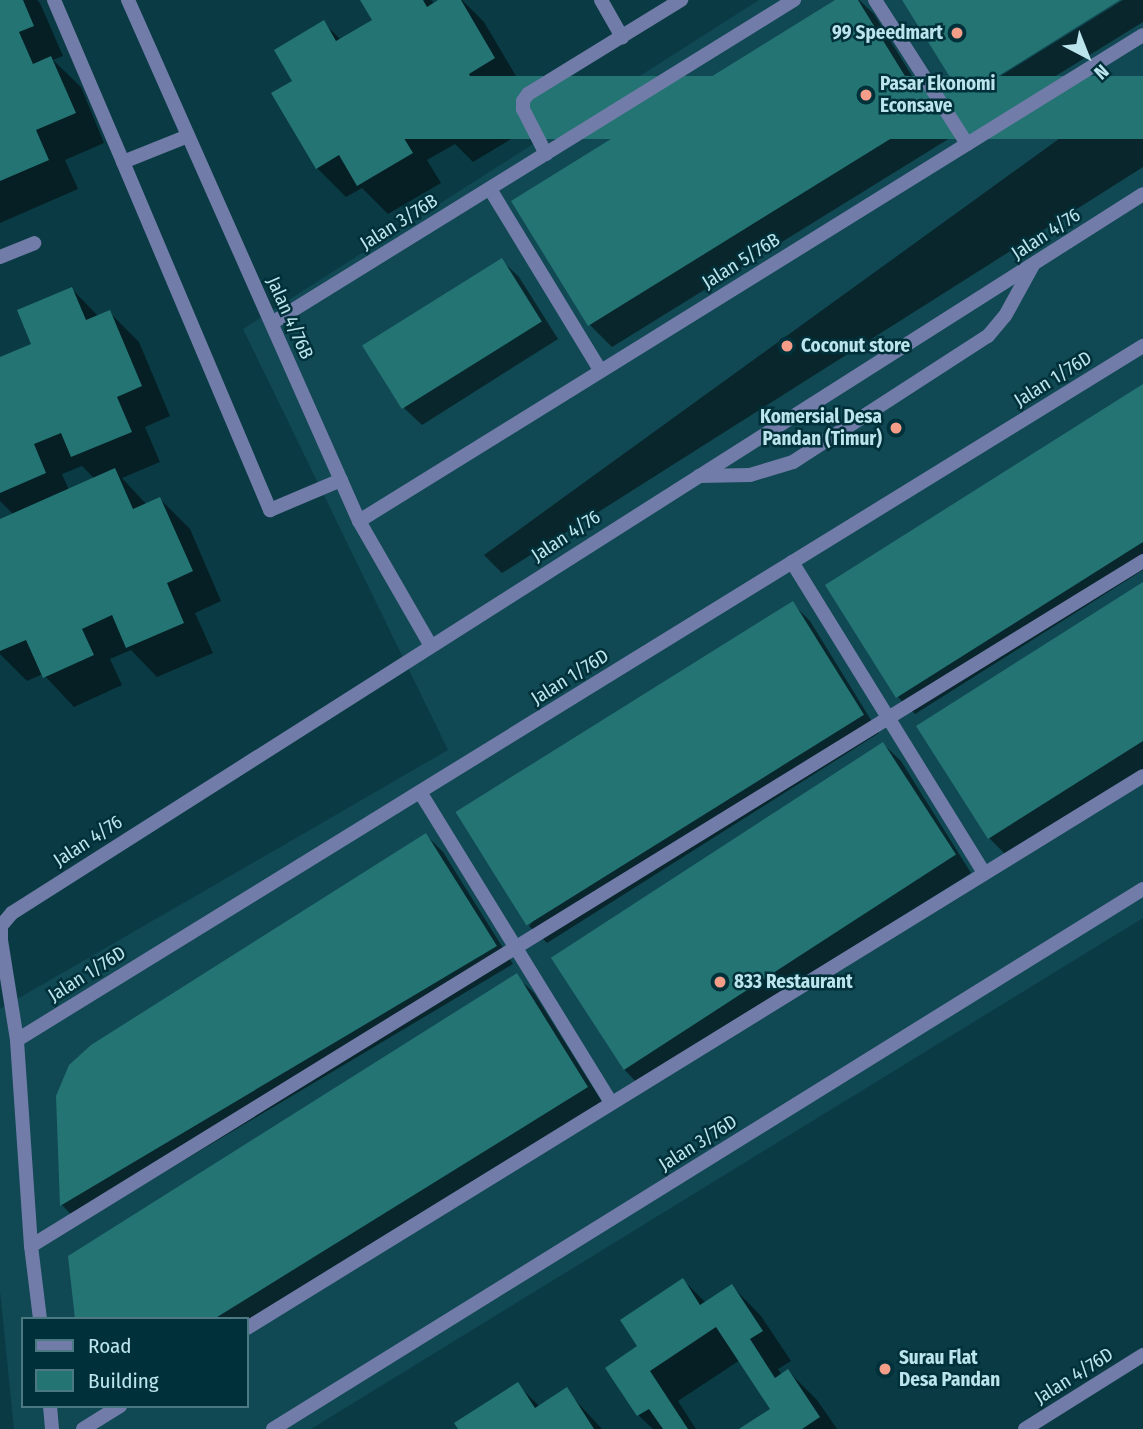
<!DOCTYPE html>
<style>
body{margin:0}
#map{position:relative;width:1143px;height:1429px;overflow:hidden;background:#0a3b44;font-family:"Fira Sans Condensed",sans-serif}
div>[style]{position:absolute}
.built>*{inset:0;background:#104853}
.shadow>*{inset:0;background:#0007}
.building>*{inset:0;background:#247473;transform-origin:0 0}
.lane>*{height:14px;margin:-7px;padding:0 7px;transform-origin:7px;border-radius:7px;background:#717ca9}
.street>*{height:14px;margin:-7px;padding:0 7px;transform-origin:7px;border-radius:7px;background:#717ca9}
.dots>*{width:19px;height:19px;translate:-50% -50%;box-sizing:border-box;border:4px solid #003039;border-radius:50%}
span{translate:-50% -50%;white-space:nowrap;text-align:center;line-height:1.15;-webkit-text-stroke:5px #003039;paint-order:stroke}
.poi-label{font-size:19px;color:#bce4ed;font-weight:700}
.right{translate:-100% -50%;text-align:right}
.left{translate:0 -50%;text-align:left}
.street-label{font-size:19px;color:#bce4ed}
.legend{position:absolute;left:21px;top:1317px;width:228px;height:91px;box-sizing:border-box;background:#003039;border:2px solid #4b7881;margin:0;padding:9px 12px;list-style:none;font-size:21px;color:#bce4ed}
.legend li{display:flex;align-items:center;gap:14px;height:35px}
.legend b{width:35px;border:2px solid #4b7881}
.north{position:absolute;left:1052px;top:21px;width:70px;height:70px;-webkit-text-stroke:5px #003039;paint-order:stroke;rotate:138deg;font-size:19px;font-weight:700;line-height:28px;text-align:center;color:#bce4ed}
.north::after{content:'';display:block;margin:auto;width:24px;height:32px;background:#bce4ed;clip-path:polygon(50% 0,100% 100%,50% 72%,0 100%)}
</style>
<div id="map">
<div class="built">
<i style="clip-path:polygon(evenodd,759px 0,1143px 0,1143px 918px,311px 1429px,14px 1429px,0 1291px,0 1009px,448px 750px,243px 329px,759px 0,23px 1319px,247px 1319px,247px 1406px,23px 1406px,23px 1319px)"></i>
</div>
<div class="shadow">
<i style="clip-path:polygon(0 0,37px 0,40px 3px,63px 56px,53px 60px,81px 87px,104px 143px,65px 160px,78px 189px,0 223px)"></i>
<i style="clip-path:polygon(365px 0,431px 0,435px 4px,441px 0,462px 0,484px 22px,523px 88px,497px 104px,516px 136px,473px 162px,455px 144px,427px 160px,441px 183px,388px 214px,362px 188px,346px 197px,317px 168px,294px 82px,324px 23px,341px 40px,374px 20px)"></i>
<i style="clip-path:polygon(838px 0,859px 0,874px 14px,950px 138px,612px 347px,590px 325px,514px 201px)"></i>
<i style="clip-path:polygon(904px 0,1117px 0,967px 93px,967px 97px,1123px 0,1143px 0,1143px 22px,986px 119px,964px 97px)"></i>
<i style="clip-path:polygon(1143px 78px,1143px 167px,502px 573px,484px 555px)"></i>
<i style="clip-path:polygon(501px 260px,519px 277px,558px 339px,422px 425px,404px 408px)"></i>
<i style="clip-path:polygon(evenodd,72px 289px,99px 317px,109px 312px,139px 342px,170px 416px,145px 427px,160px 462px,122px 478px,147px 505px,160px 499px,190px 529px,221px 601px,195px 613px,213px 653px,157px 677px,131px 650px,110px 659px,122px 685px,74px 707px,43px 674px,27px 681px,0 654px,0 521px,14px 515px,0 501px,0 359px,33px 345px,72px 289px,82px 466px,95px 479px,69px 490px,62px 474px,82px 466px)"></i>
<i style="clip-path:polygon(1143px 386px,1143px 570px,915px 714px,898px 697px)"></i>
<i style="clip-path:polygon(1143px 584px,1143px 769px,1006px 855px,989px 838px)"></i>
<i style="clip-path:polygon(792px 603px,810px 621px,879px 733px,547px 943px,529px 926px)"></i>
<i style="clip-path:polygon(883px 744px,901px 761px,971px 873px,638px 1084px,621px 1066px)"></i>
<i style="clip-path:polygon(426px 835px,443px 852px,513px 964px,79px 1223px,62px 1205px,58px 1097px)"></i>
<i style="clip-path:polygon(516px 976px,534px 993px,604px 1105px,247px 1326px,247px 1319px,77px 1319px)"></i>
<i style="clip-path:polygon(683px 1280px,706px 1303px,732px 1286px,761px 1316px,791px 1361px,778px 1369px,782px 1375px,788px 1371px,817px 1400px,837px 1429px,742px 1429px,772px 1409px,740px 1360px,678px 1401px,696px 1429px,653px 1429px,638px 1415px,639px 1346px)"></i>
<i style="clip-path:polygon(517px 1384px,540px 1407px,566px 1390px,602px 1429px,460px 1429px)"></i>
</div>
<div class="building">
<i style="clip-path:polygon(0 0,23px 0,34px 26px,19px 32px,33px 64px,51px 56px,76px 113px,36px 130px,49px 160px,0 181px)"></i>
<i style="clip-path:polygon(360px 0,423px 0,427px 7px,438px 0,461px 0,495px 58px,469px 74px,487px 106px,442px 133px,430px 112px,399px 130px,413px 153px,357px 186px,339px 155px,316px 169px,271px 93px,292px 81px,274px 50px,324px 20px,336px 41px,372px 20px)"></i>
<i style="clip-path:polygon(835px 0,858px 0,929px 115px,588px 326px,511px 201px)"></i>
<i style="clip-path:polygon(902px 0,1120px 0,963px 98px)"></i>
<i style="left:1143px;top:76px;width:63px;height:814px;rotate:90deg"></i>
<i style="left:502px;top:258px;width:75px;height:165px;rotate:58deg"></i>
<i style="clip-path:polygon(72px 287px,86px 320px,110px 310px,142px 386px,117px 397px,132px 432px,71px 457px,61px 433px,34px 444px,46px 473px,0 493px,0 357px,31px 344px,17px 310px)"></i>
<i style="clip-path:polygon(1143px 384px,1143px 542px,896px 698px,825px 585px)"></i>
<i style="clip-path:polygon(115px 468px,133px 509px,160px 497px,193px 571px,167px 583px,184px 623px,126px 648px,112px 615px,82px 629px,94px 655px,43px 678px,26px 640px,0 651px,0 519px)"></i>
<i style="clip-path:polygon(1143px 582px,1143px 741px,988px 839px,916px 726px)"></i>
<i style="left:793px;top:601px;width:134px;height:398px;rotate:58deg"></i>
<i style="left:883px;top:742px;width:134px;height:396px;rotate:57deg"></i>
<i style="clip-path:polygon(426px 833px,497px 946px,60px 1206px,56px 1096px,69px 1065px,91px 1045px)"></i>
<i style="clip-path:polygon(517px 973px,588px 1087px,214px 1319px,75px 1319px,68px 1256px)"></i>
<i style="clip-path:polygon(683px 1278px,700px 1305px,732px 1284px,763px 1331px,750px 1339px,775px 1378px,788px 1369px,820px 1417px,802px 1429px,739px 1429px,770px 1409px,716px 1327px,650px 1371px,688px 1429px,663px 1429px,649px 1409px,637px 1416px,605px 1368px,637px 1346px,620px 1320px)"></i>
<i style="clip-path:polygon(518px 1382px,535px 1408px,567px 1387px,594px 1429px,458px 1429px,454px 1423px)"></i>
</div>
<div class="lane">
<i style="left:54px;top:0;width:176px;rotate:66.9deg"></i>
<i style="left:601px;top:0;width:43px;rotate:60.4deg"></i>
<i style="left:875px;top:0;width:171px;rotate:57.4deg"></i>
<i style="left:188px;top:136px;width:70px;rotate:158.2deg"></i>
<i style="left:123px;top:162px;width:378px;rotate:67.1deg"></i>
<i style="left:270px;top:510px;width:77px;rotate:-22.9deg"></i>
<i style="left:546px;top:154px;width:51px;rotate:-117.1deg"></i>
<i style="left:523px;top:109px;width:8px;rotate:-90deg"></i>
<i style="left:523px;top:101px;width:9px;rotate:-54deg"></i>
<i style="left:528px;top:94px;width:180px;rotate:-31.6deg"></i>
<i style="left:490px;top:189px;width:212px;rotate:58.7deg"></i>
<i style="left:0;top:257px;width:37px;rotate:-22deg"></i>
<i style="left:699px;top:476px;width:51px;rotate:-1.1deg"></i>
<i style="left:750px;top:475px;width:45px;rotate:-16.8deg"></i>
<i style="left:793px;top:462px;width:232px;rotate:-32.9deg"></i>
<i style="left:988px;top:336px;width:26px;rotate:-50deg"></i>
<i style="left:1005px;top:316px;width:58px;rotate:-61.2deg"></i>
<i style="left:359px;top:521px;width:922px;rotate:-31.79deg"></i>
<i style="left:792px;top:562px;width:365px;rotate:58.3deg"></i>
<i style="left:420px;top:792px;width:365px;rotate:58.4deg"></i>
<i style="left:31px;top:1246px;width:1306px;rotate:-31.63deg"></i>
</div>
<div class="street">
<i style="left:128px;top:0;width:570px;rotate:66.09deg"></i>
<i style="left:359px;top:521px;width:144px;rotate:60.1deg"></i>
<i style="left:272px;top:323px;width:614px;rotate:-31.75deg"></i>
<i style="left:17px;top:1040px;width:1323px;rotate:-31.65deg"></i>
<i style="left:40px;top:1319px;width:74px;rotate:-97deg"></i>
<i style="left:31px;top:1246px;width:206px;rotate:-93.9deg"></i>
<i style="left:17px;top:1040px;width:101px;rotate:-99.1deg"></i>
<i style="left:1px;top:940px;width:14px;rotate:-90deg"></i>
<i style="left:1px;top:926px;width:17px;rotate:-50deg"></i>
<i style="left:12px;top:913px;width:1340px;rotate:-32.44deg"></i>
<i style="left:247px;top:1328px;width:1052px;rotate:-31.64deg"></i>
<i style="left:50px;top:1406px;width:23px;rotate:85deg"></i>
<i style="left:83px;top:1429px;width:44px;rotate:-31.9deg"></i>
<i style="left:273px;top:1429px;width:1024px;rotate:-31.83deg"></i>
<i style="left:1025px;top:1429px;width:139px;rotate:-32.1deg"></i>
</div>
<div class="dots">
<i style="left:957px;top:33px;background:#f49e8a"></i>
<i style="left:866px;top:95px;background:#f49e8a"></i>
<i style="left:787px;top:346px;background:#f49e8a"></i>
<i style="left:896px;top:428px;background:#f49e8a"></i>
<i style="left:720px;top:982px;background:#f49e8a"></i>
<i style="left:885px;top:1369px;background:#f49e8a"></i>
</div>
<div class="poi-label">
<span class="right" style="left:943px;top:33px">99 Speedmart</span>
<span class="left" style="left:880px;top:95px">Pasar Ekonomi<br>Econsave</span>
<span class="left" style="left:801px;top:346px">Coconut store</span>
<span class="right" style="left:882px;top:428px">Komersial Desa<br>Pandan (Timur)</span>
<span class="left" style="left:734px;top:982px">833 Restaurant</span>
<span class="left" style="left:899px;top:1369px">Surau Flat<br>Desa Pandan</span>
</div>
<div class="street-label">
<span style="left:399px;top:222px;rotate:-32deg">Jalan 3/76B</span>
<span style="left:1046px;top:234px;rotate:-33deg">Jalan 4/76</span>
<span style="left:741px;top:261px;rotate:-32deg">Jalan 5/76B</span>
<span style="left:290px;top:318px;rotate:66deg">Jalan 4/76B</span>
<span style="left:1053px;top:379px;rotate:-32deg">Jalan 1/76D</span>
<span style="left:566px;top:536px;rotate:-33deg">Jalan 4/76</span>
<span style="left:570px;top:677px;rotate:-32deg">Jalan 1/76D</span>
<span style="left:88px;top:841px;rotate:-33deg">Jalan 4/76</span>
<span style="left:87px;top:974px;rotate:-32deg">Jalan 1/76D</span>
<span style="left:698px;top:1143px;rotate:-32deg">Jalan 3/76D</span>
<span style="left:1074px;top:1376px;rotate:-32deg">Jalan 4/76D</span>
</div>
<ul class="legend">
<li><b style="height:9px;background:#717ca9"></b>Road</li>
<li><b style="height:19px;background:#247473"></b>Building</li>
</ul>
<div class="north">N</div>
</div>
